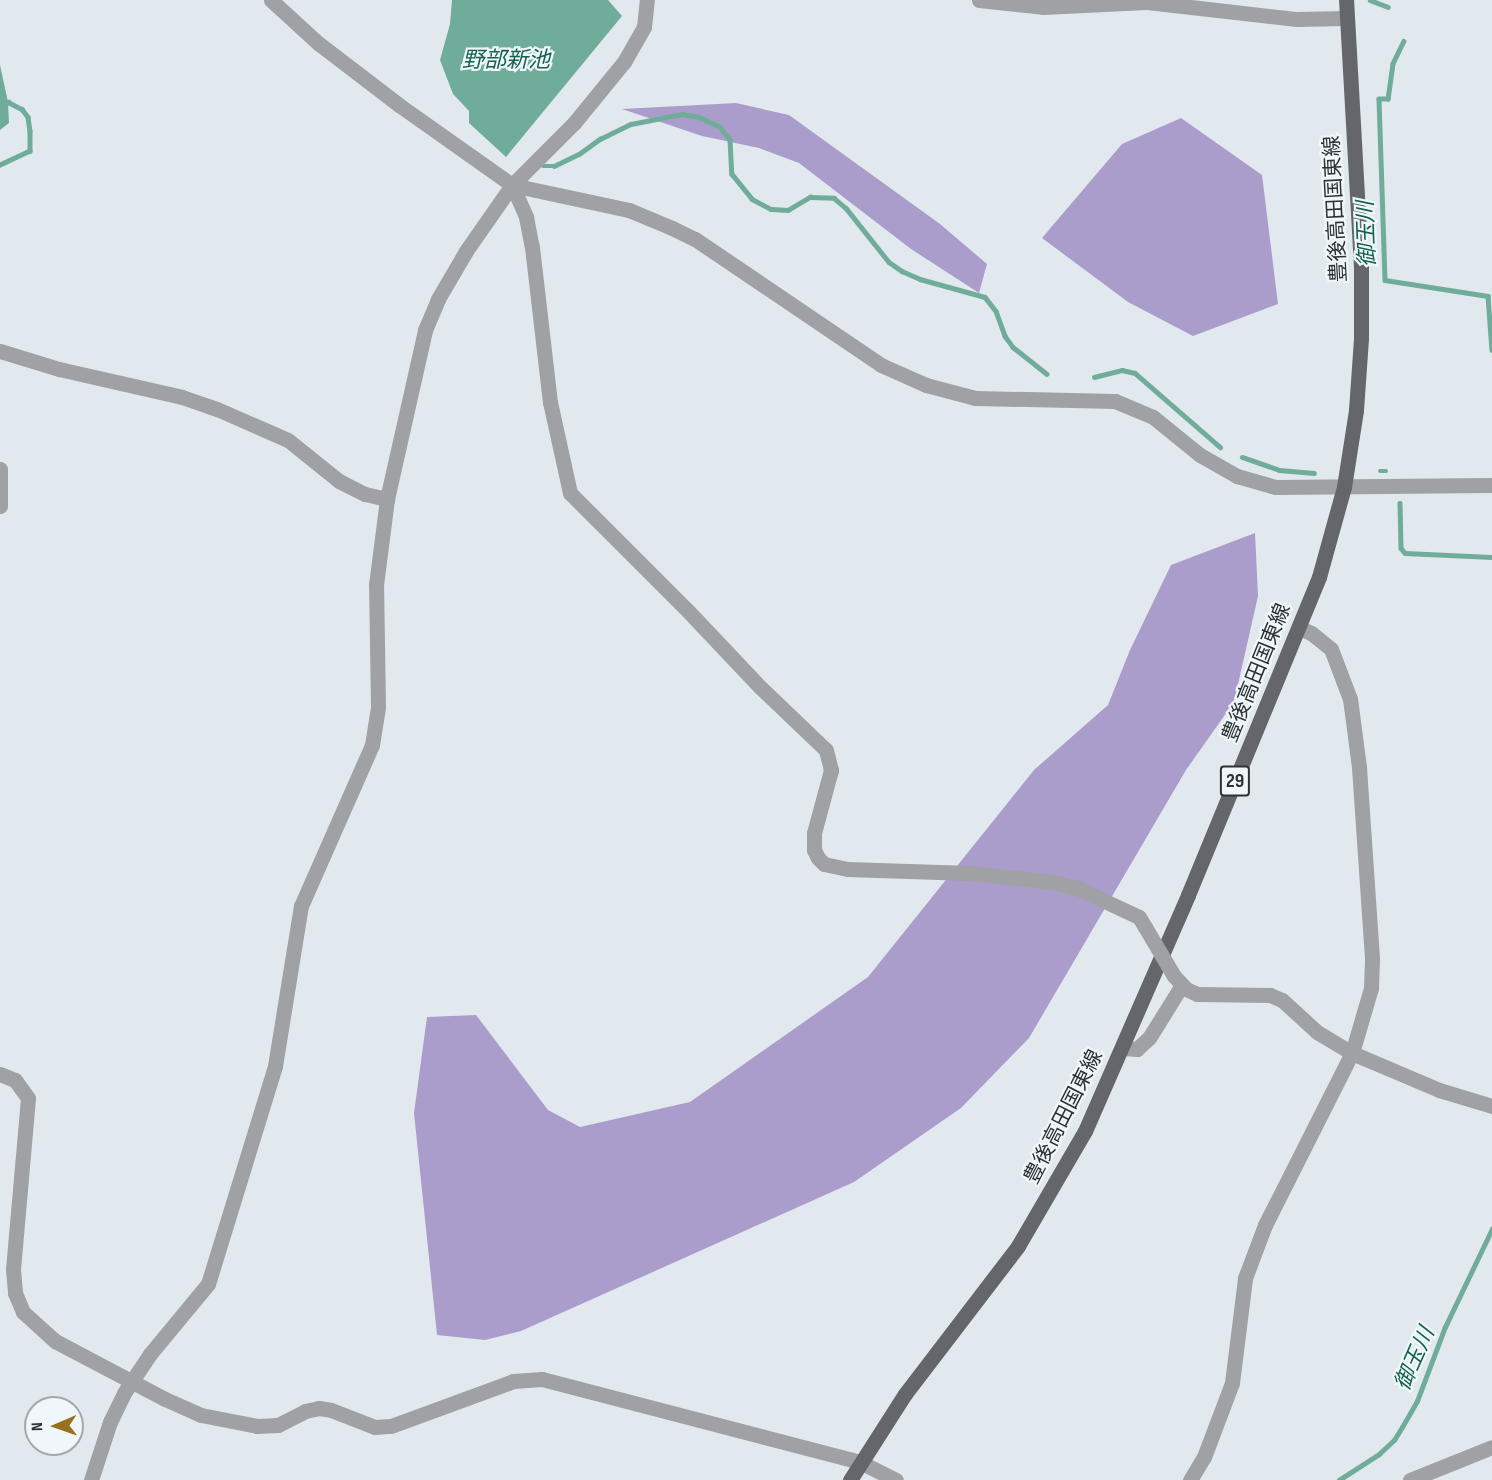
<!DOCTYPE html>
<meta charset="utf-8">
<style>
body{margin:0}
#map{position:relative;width:1492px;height:1480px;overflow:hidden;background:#e2e9ee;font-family:"Sofia Sans Condensed","Noto Sans JP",sans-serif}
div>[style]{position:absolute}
.forest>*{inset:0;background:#aa9dcc}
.water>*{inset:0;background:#70ac9a}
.stream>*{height:4.5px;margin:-2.25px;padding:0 2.25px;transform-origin:2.25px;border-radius:2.25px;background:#70ac9a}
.minor>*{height:15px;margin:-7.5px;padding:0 7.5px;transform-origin:7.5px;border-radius:7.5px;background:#9fa1a4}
.major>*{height:15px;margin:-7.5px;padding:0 7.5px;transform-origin:7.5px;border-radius:7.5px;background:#64666b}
.minor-bridge>*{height:15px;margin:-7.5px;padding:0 7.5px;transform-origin:7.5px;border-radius:7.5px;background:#9fa1a4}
span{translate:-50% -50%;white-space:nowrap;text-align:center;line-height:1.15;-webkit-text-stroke:4.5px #eff7fb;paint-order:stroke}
.shield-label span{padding:2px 4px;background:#eff7fb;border:2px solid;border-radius:4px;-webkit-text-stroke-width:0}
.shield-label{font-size:20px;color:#2e3133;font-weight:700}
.street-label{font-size:21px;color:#2e3133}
.water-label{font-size:22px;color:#146250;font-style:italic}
.north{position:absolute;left:24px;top:1396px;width:60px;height:60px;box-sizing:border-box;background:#eff7fb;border:2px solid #a2a8ab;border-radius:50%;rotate:268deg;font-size:16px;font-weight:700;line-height:24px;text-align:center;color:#2e3133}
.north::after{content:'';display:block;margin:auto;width:21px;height:27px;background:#99711d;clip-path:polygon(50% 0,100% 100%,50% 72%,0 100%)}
</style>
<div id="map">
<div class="forest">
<i style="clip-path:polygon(736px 103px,789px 115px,940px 224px,987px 264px,979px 293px,911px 249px,799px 163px,759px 148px,702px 136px,622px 109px)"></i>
<i style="clip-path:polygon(1181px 118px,1262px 175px,1278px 304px,1193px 336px,1128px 302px,1042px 238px,1122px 144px)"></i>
<i style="clip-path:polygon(1255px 533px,1258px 596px,1234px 702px,1186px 770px,1029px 1038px,961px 1108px,854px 1182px,521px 1331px,485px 1340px,437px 1335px,414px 1113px,427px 1017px,476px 1015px,548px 1110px,580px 1127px,690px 1102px,868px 977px,1034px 770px,1108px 705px,1130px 650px,1171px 565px)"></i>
</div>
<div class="water">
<i style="clip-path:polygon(452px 0,608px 0,622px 16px,506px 157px,469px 123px,469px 111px,453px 94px,440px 60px,450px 24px)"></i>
<i style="clip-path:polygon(0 65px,8px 102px,9px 123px,0 130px)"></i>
</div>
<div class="stream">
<i style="left:1370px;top:0;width:19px;rotate:21deg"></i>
<i style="left:1404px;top:41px;width:25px;rotate:116deg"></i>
<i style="left:1393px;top:64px;width:35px;rotate:98deg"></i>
<i style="left:1388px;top:99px;width:9px;rotate:180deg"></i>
<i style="left:1379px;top:99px;width:181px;rotate:88.1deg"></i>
<i style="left:1385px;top:280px;width:104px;rotate:8.8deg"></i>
<i style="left:1488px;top:296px;width:54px;rotate:85.8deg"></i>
<i style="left:0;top:105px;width:9px;rotate:-21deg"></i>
<i style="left:8px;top:102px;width:16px;rotate:27deg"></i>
<i style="left:22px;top:109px;width:10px;rotate:53deg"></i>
<i style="left:28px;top:117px;width:14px;rotate:82deg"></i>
<i style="left:30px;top:131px;width:20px;rotate:90deg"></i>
<i style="left:30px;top:151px;width:33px;rotate:155deg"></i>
<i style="left:543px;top:166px;width:11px"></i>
<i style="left:554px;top:166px;width:28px;rotate:-26deg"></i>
<i style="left:579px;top:154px;width:26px;rotate:-36deg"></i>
<i style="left:600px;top:139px;width:34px;rotate:-26deg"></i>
<i style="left:631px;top:124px;width:52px;rotate:-11.1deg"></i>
<i style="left:682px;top:114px;width:17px;rotate:10deg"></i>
<i style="left:699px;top:117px;width:23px;rotate:25deg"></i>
<i style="left:720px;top:127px;width:16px;rotate:52deg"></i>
<i style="left:730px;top:140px;width:34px;rotate:87deg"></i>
<i style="left:732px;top:174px;width:32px;rotate:51deg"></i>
<i style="left:752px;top:199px;width:21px;rotate:28deg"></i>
<i style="left:771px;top:209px;width:17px;rotate:3deg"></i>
<i style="left:788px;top:210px;width:26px;rotate:-31deg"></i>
<i style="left:810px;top:197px;width:24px;rotate:2deg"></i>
<i style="left:834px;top:198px;width:16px;rotate:40deg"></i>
<i style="left:846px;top:208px;width:69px;rotate:51.5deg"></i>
<i style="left:889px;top:262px;width:16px;rotate:35deg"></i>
<i style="left:902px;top:271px;width:20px;rotate:24deg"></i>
<i style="left:920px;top:279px;width:67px;rotate:15.5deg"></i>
<i style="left:985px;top:297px;width:18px;rotate:52deg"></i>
<i style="left:996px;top:311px;width:27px;rotate:70deg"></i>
<i style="left:1005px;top:336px;width:14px;rotate:54deg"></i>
<i style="left:1013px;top:347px;width:43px;rotate:38.5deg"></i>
<i style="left:1094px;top:377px;width:29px;rotate:-14deg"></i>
<i style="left:1122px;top:370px;width:13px;rotate:13deg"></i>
<i style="left:1135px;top:373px;width:113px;rotate:41deg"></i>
<i style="left:1242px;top:457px;width:39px;rotate:19deg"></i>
<i style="left:1279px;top:470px;width:35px;rotate:5deg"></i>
<i style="left:1380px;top:471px;width:6px"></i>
<i style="left:1400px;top:503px;width:45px;rotate:88.7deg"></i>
<i style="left:1401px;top:548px;width:6px;rotate:51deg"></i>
<i style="left:1405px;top:553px;width:87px;rotate:2.6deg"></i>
<i style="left:1339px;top:1480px;width:48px;rotate:-33deg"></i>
<i style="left:1379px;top:1454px;width:21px;rotate:-43deg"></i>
<i style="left:1394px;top:1440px;width:15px;rotate:-58deg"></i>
<i style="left:1402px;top:1427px;width:30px;rotate:-60deg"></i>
<i style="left:1417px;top:1401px;width:79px;rotate:-69.3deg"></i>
<i style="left:1445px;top:1327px;width:109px;rotate:-64.4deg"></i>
</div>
<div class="minor">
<i style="left:271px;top:0;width:64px;rotate:42.5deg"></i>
<i style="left:318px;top:43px;width:102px;rotate:37.4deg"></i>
<i style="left:399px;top:105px;width:138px;rotate:35.3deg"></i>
<i style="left:512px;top:185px;width:120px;rotate:12.1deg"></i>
<i style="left:629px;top:210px;width:47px;rotate:22.7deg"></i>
<i style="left:672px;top:228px;width:25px;rotate:26deg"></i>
<i style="left:695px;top:239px;width:225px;rotate:34.1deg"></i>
<i style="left:881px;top:365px;width:49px;rotate:24deg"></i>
<i style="left:926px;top:385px;width:51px;rotate:14.9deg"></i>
<i style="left:975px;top:398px;width:140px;rotate:1.2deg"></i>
<i style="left:1115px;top:401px;width:41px;rotate:22.8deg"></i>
<i style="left:1153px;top:417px;width:60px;rotate:39deg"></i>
<i style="left:1200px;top:455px;width:43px;rotate:29.6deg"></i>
<i style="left:1237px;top:476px;width:40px;rotate:16deg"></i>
<i style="left:1275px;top:487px;width:217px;rotate:-0.5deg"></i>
<i style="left:979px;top:0;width:64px;rotate:6.2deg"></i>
<i style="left:1043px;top:7px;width:104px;rotate:-2.8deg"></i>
<i style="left:1147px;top:2px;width:151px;rotate:6.5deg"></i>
<i style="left:1297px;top:19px;width:50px;rotate:-1.1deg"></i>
<i style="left:512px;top:185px;width:35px;rotate:66deg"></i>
<i style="left:526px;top:217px;width:31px;rotate:79deg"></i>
<i style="left:532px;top:247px;width:156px;rotate:83.4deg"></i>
<i style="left:550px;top:402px;width:93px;rotate:77.6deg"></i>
<i style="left:570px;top:493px;width:168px;rotate:45deg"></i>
<i style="left:689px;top:612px;width:103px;rotate:46.6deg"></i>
<i style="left:760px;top:687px;width:91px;rotate:43.7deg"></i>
<i style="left:826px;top:750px;width:21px;rotate:76deg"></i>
<i style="left:831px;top:770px;width:65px;rotate:105.1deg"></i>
<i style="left:814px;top:833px;width:17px;rotate:90deg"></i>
<i style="left:814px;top:850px;width:9px;rotate:63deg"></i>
<i style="left:818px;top:858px;width:8px;rotate:45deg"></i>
<i style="left:824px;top:864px;width:24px;rotate:12deg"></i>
<i style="left:847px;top:869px;width:123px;rotate:1.9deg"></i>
<i style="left:970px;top:873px;width:82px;rotate:6.3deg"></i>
<i style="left:1052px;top:882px;width:26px;rotate:13deg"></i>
<i style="left:1077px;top:888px;width:68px;rotate:25.1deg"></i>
<i style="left:1139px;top:917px;width:12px;rotate:59deg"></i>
<i style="left:0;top:351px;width:62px;rotate:17deg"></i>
<i style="left:59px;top:369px;width:126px;rotate:12.8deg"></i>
<i style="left:182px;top:397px;width:37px;rotate:19deg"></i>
<i style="left:217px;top:409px;width:77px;rotate:23.6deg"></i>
<i style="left:288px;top:440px;width:65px;rotate:38.8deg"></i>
<i style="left:339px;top:481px;width:29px;rotate:27deg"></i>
<i style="left:365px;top:494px;width:23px;rotate:13deg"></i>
<i style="left:0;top:469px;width:37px;rotate:90deg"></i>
<i style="left:1174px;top:976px;width:18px;rotate:47deg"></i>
<i style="left:1186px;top:989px;width:12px;rotate:24deg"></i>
<i style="left:1197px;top:994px;width:73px;rotate:0.8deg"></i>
<i style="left:1270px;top:995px;width:13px;rotate:23deg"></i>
<i style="left:1282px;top:1000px;width:47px;rotate:42.4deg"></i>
<i style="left:1317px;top:1032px;width:41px;rotate:31deg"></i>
<i style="left:1352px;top:1053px;width:95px;rotate:23deg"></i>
<i style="left:1439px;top:1090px;width:55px;rotate:16.8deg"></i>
<i style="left:1123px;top:1048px;width:14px;rotate:4deg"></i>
<i style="left:1137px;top:1049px;width:16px;rotate:-43deg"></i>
<i style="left:1149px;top:1038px;width:62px;rotate:-58.1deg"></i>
<i style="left:0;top:1074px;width:16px;rotate:22deg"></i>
<i style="left:15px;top:1080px;width:22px;rotate:54deg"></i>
<i style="left:28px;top:1098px;width:172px;rotate:95deg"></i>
<i style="left:13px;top:1269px;width:24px;rotate:85deg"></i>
<i style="left:15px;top:1293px;width:21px;rotate:67deg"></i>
<i style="left:23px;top:1312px;width:43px;rotate:42.2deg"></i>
<i style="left:55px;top:1341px;width:124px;rotate:27.8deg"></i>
<i style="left:165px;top:1399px;width:39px;rotate:24deg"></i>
<i style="left:201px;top:1415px;width:57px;rotate:11.1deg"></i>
<i style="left:257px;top:1426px;width:21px;rotate:-3deg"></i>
<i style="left:278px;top:1425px;width:30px;rotate:-27deg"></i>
<i style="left:305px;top:1411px;width:14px;rotate:-12deg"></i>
<i style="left:319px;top:1408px;width:12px;rotate:9deg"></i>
<i style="left:331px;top:1410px;width:47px;rotate:21.1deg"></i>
<i style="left:375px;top:1427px;width:16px;rotate:-4deg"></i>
<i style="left:391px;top:1426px;width:130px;rotate:-20.2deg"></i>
<i style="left:513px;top:1381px;width:29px;rotate:-4deg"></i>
<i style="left:542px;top:1379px;width:329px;rotate:14.6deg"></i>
<i style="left:860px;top:1462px;width:40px;rotate:26.6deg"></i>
<i style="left:91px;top:1480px;width:61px;rotate:-71.9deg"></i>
<i style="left:110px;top:1422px;width:32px;rotate:-64deg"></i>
<i style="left:124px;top:1393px;width:47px;rotate:-56.3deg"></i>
<i style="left:150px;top:1354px;width:91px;rotate:-50.4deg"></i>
<i style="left:208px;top:1284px;width:228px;rotate:-72.9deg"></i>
<i style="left:275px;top:1066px;width:162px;rotate:-80.8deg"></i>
<i style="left:301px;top:906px;width:176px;rotate:-66.2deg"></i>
<i style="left:372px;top:745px;width:38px;rotate:-81deg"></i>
<i style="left:378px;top:707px;width:122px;rotate:-90.9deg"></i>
<i style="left:376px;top:585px;width:87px;rotate:-82.7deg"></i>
<i style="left:387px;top:499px;width:173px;rotate:-77.3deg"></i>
<i style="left:425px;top:330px;width:34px;rotate:-67deg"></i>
<i style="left:438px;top:299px;width:56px;rotate:-59.7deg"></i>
<i style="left:466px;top:251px;width:80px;rotate:-55.1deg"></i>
<i style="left:512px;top:185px;width:88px;rotate:-45deg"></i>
<i style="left:574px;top:123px;width:79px;rotate:-50.7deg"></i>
<i style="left:624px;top:62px;width:40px;rotate:-60.3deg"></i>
<i style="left:644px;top:27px;width:27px;rotate:-84deg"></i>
<i style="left:1190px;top:1480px;width:27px;rotate:-59deg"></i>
<i style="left:1204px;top:1457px;width:79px;rotate:-69.3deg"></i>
<i style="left:1232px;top:1383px;width:106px;rotate:-82.9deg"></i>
<i style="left:1245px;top:1278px;width:57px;rotate:-69.3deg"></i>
<i style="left:1265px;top:1225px;width:193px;rotate:-63.2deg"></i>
<i style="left:1352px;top:1053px;width:68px;rotate:-73.7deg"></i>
<i style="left:1371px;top:988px;width:30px;rotate:-88deg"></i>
<i style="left:1372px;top:958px;width:191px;rotate:-93.9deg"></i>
<i style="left:1359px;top:767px;width:69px;rotate:-97.5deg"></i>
<i style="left:1350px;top:699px;width:53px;rotate:-110.8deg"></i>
<i style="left:1331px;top:649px;width:26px;rotate:-141deg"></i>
<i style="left:1311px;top:633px;width:13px;rotate:-157deg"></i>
<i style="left:1410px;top:1480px;width:88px;rotate:-21.9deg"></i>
</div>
<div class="major">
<i style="left:850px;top:1480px;width:102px;rotate:-57.4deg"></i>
<i style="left:905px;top:1394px;width:186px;rotate:-52.6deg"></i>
<i style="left:1018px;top:1246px;width:133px;rotate:-59.8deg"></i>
<i style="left:1085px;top:1131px;width:257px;rotate:-66.4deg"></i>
<i style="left:1188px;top:895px;width:344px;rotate:-67.6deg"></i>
<i style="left:1319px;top:577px;width:93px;rotate:-74.5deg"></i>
<i style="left:1344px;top:487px;width:78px;rotate:-81.1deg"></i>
<i style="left:1356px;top:410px;width:72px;rotate:-86deg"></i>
<i style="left:1361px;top:338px;width:71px;rotate:-90deg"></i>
<i style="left:1361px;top:267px;width:267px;rotate:-93.2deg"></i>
</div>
<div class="minor-bridge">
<i style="left:1145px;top:927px;width:57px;rotate:59.4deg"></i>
</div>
<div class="shield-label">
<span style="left:1235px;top:781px">29</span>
</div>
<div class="street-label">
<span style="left:1336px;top:209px;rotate:-93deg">豊後高田国東線</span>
<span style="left:1257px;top:673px;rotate:-68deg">豊後高田国東線</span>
<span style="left:1064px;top:1117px;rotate:-63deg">豊後高田国東線</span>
</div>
<div class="water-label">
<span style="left:506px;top:61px">野部新池</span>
<span style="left:1367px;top:234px;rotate:-92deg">御玉川</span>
<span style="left:1415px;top:1359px;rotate:-66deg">御玉川</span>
</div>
<div class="north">N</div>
</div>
